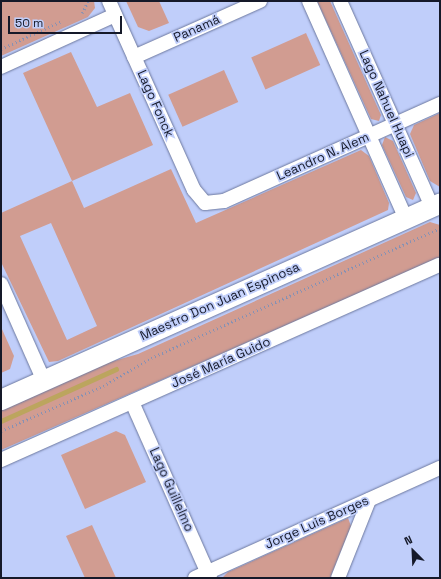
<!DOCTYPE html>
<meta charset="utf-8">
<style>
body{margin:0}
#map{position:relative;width:441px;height:579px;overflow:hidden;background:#c0cefa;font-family:"Space Grotesk",sans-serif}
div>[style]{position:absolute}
.green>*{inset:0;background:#d19c91;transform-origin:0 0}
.stream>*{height:4.5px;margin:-2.25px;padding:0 2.25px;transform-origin:2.25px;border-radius:2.25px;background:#bca55e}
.path>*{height:2.5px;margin-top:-1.25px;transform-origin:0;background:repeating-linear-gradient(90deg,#8691b4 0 1px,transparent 0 4px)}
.roads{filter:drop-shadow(0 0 1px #6c789f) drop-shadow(0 0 1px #6c789f)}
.street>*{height:14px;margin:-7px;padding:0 7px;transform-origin:7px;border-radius:7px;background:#fff}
.secondary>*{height:20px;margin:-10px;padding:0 10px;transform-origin:10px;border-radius:10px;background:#fff}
span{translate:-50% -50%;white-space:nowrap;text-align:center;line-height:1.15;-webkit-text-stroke:3.5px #c0cefa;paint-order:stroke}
.street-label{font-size:13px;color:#151929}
.frame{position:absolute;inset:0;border:2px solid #151929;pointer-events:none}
.north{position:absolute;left:393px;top:531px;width:40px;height:40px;-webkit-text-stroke:3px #c0cefa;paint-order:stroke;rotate:336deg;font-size:11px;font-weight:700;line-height:16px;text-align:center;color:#151929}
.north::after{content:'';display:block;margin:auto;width:14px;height:18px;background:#151929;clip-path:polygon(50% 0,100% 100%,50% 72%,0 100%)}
.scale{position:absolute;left:8px;top:16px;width:114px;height:18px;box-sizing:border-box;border:2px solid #151929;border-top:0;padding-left:5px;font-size:12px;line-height:14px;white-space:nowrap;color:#151929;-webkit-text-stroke:3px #c0cefa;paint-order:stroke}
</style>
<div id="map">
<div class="green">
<i style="clip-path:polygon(1px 1px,94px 1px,95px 8px,88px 17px,1px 56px)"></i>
<i style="clip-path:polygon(126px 1px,159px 1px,169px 23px,149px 31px,138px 27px)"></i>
<i style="clip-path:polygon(317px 1px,330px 1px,381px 115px,379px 121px,371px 119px)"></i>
<i style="left:306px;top:33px;width:35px;height:60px;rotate:66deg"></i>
<i style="clip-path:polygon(evenodd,71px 52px,97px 107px,130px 93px,153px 145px,72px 181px,84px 208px,171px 169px,196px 223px,361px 150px,369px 156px,389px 203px,388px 210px,58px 361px,49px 362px,1px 262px,1px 213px,72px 181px,23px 73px,71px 52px,51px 223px,97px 326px,67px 340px,20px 236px,51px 223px)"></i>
<i style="left:224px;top:70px;width:35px;height:61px;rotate:66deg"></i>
<i style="clip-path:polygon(440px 113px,440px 187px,430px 181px,410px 134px,414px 125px)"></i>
<i style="clip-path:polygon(385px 137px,393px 141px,416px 193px,413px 200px,406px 197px,382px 145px)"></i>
<i style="clip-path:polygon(430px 222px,440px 225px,440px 258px,1px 450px,1px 408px,100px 365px,138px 354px)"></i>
<i style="clip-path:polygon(1px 327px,14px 356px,10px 369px,1px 373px)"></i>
<i style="clip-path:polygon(116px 431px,125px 435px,146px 482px,85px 509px,61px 455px)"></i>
<i style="clip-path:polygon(348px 518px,351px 526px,330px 578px,222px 578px,228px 572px)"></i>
<i style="clip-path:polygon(92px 525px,116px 578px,85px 578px,66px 536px)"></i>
</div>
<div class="stream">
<i style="left:1px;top:421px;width:126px;rotate:-24.3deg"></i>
</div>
<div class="path">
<i style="left:82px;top:13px;width:13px;rotate:-63deg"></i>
<i style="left:1px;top:49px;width:67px;rotate:-24.7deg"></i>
<i style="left:1px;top:431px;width:111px;rotate:-23.8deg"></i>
<i style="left:103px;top:386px;width:56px;rotate:-30.3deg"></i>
<i style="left:151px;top:358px;width:317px;rotate:-24.2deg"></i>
</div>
<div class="roads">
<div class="street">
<i style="left:109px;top:1px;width:207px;rotate:65.8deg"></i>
<i style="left:194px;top:190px;width:17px;rotate:50deg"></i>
<i style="left:205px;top:203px;width:19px;rotate:-6deg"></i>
<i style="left:224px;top:201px;width:237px;rotate:-24.2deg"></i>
<i style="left:309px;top:1px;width:239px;rotate:66deg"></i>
<i style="left:340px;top:1px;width:226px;rotate:65.9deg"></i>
<i style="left:134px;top:57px;width:138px;rotate:-24deg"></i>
<i style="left:1px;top:67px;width:125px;rotate:-24.5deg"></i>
<i style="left:1px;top:284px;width:106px;rotate:66.1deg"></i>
<i style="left:132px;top:402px;width:193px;rotate:66.1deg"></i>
<i style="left:1px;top:460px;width:480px;rotate:-24deg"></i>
<i style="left:195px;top:578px;width:269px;rotate:-24.2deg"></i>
<i style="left:338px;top:578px;width:84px;rotate:-68.3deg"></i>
</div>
<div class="secondary">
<i style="left:1px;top:400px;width:481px;rotate:-24.1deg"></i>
</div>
</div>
<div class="street-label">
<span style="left:197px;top:29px;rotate:-24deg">Panamá</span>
<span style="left:155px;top:104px;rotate:66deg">Lago Fonck</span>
<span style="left:386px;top:104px;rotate:66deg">Lago Nahuel Huapi</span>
<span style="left:323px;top:157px;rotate:-24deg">Leandro N. Alem</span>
<span style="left:220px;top:302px;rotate:-24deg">Maestro Don Juan Espinosa</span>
<span style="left:221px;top:363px;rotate:-24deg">José María Guido</span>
<span style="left:171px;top:490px;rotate:66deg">Lago Guillelmo</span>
<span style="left:317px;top:523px;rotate:-24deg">Jorge Luis Borges</span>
</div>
<div class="frame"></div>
<div class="north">N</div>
<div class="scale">50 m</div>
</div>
